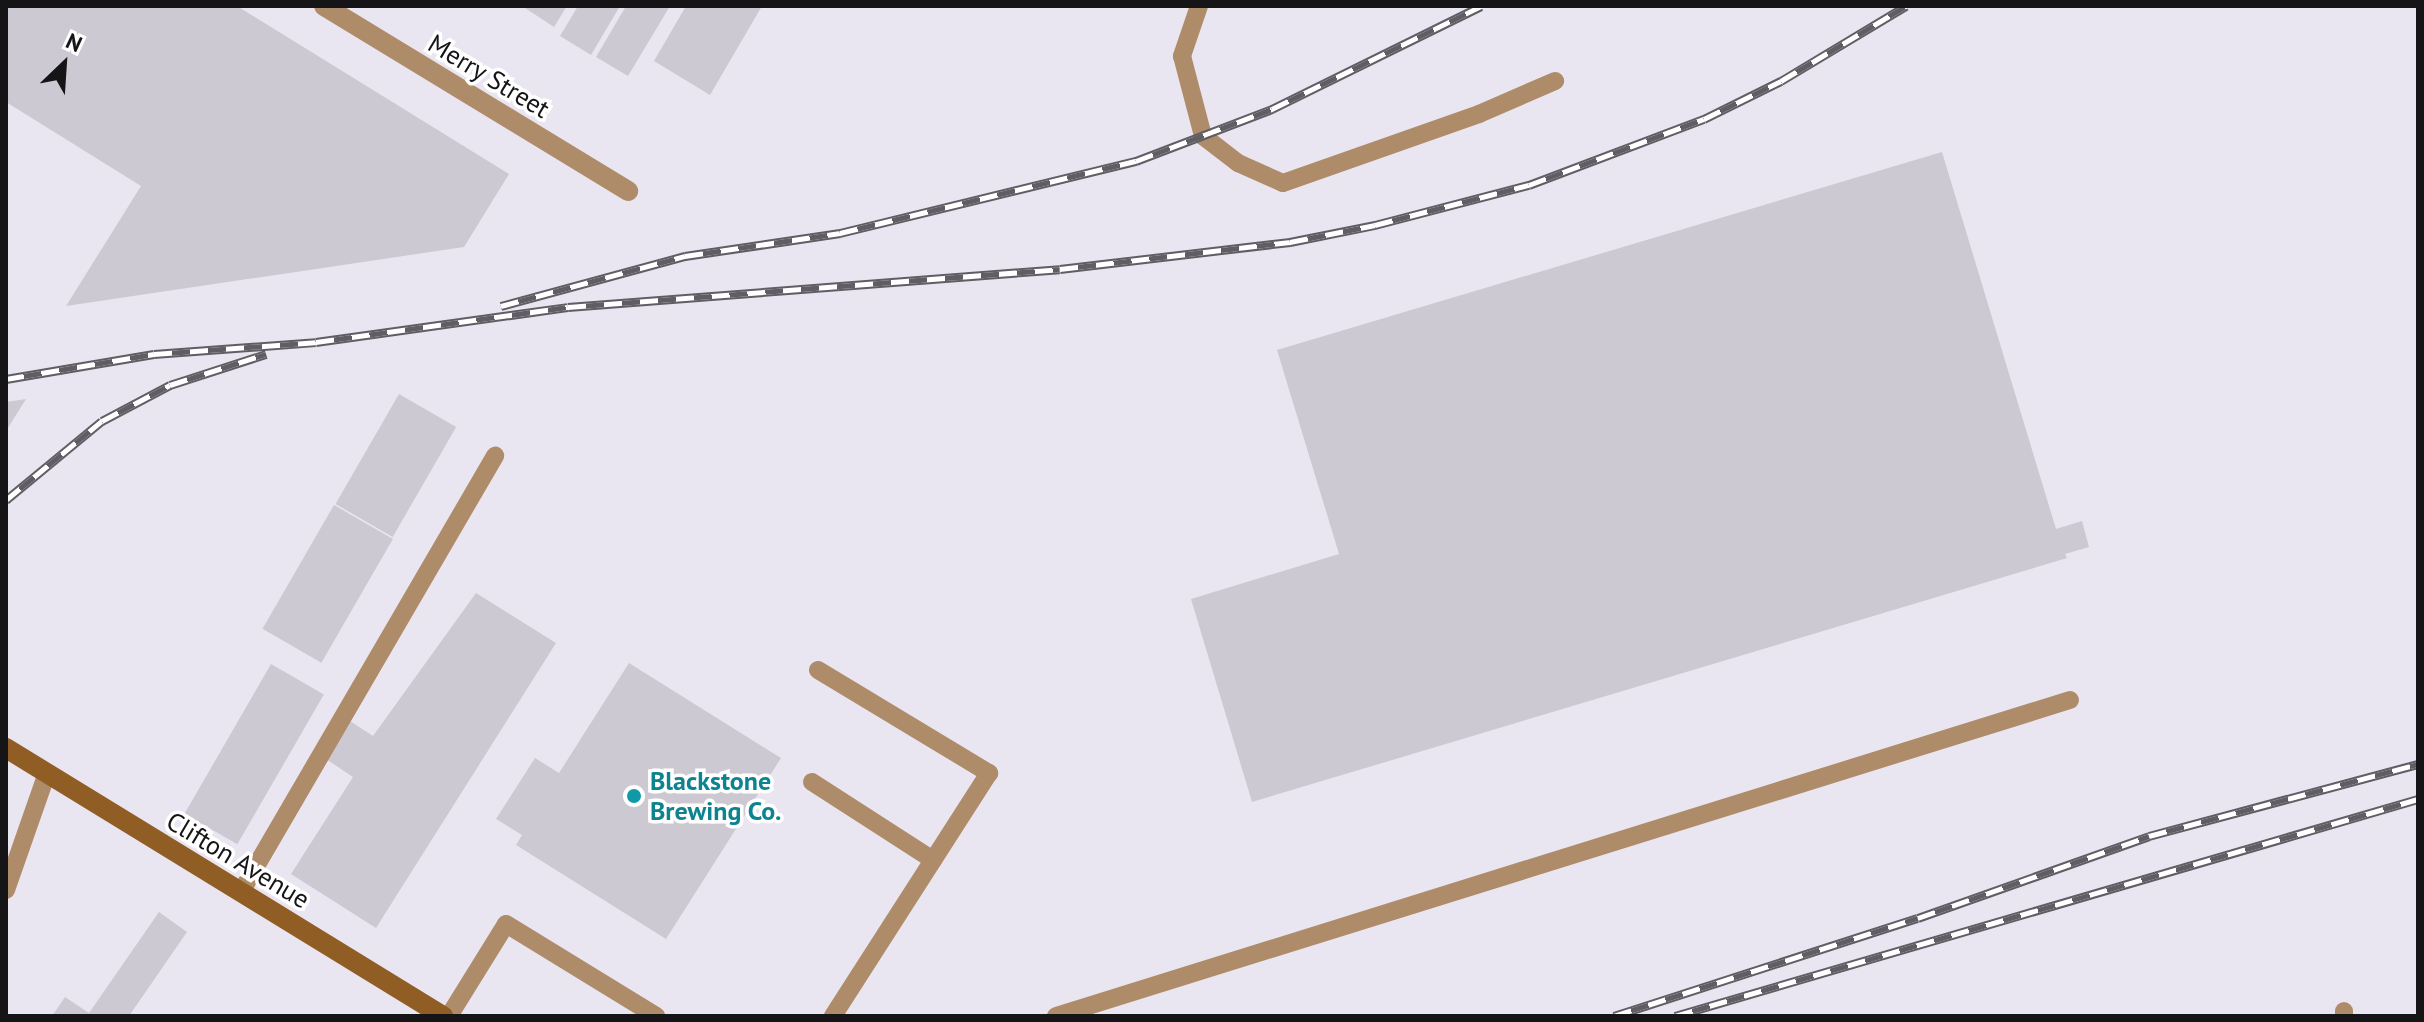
<!DOCTYPE html>
<style>
body{margin:0}
#map{position:relative;width:2424px;height:1022px;overflow:hidden;background:#eae6f1;font-family:"PT Sans",sans-serif}
div>[style]{position:absolute}
.building>*{inset:0;background:#ccc9d3;transform-origin:0 0}
.lane>*{height:18px;margin:-9px;padding:0 9px;transform-origin:9px;border-radius:9px;background:#af8c69}
.street>*{height:20px;margin:-10px;padding:0 10px;transform-origin:10px;border-radius:10px;background:#af8c69}
.secondary>*{height:20px;margin:-10px;padding:0 10px;transform-origin:10px;border-radius:10px;background:#905e25}
.rail>*{height:9px;margin-top:-4.5px;transform-origin:0;background:repeating-linear-gradient(90deg,#fff 0 18px,#605e64 0 36px);box-sizing:border-box;border-block:2px solid #605e64}
.dots>*{width:22px;height:22px;translate:-50% -50%;box-sizing:border-box;border:4px solid #fff;border-radius:50%}
span{translate:-50% -50%;white-space:nowrap;text-align:center;line-height:1.15;-webkit-text-stroke:7px #fff;paint-order:stroke}
.street-label{font-size:26px;color:#151417}
.culture-label{font-size:26px;color:#0d838f;font-weight:700}
.left{translate:0 -50%;text-align:left}
.frame{position:absolute;inset:0;border:8px solid #151417;pointer-events:none}
.north{position:absolute;left:24px;top:24px;width:80px;height:80px;-webkit-text-stroke:6px #fff;paint-order:stroke;rotate:25deg;font-size:22px;font-weight:700;line-height:32px;text-align:center;color:#151417}
.north::after{content:'';display:block;margin:auto;width:28px;height:36px;background:#151417;clip-path:polygon(50% 0,100% 100%,50% 72%,0 100%)}
</style>
<div id="map">
<div class="building">
<i style="clip-path:polygon(6px 6px,237px 6px,509px 174px,464px 247px,66px 306px,141px 186px,6px 102px)"></i>
<i style="clip-path:polygon(522px 6px,567px 6px,554px 27px)"></i>
<i style="clip-path:polygon(578px 6px,620px 6px,591px 55px,560px 36px)"></i>
<i style="clip-path:polygon(626px 6px,670px 6px,628px 76px,596px 57px)"></i>
<i style="clip-path:polygon(686px 6px,762px 6px,710px 95px,654px 61px)"></i>
<i style="clip-path:polygon(1942px 152px,2056px 529px,2082px 521px,2089px 547px,2065px 554px,2067px 558px,1252px 802px,1191px 599px,1339px 554px,1277px 350px)"></i>
<i style="left:399px;top:394px;width:66px;height:127px;rotate:30deg"></i>
<i style="clip-path:polygon(26px 399px,6px 431px,6px 402px)"></i>
<i style="left:334px;top:505px;width:68px;height:143px;rotate:30deg"></i>
<i style="clip-path:polygon(476px 593px,556px 643px,376px 928px,291px 874px,353px 777px,323px 757px,347px 719px,373px 736px)"></i>
<i style="clip-path:polygon(629px 663px,781px 758px,666px 939px,516px 845px,522px 835px,496px 819px,535px 758px,559px 773px)"></i>
<i style="left:271px;top:664px;width:61px;height:173px;rotate:30deg"></i>
<i style="clip-path:polygon(159px 912px,187px 932px,129px 1016px,52px 1016px,65px 997px,89px 1013px)"></i>
</div>
<div class="lane">
<i style="left:1199px;top:6px;width:53px;rotate:108.8deg"></i>
<i style="left:1182px;top:56px;width:83px;rotate:75.3deg"></i>
<i style="left:1203px;top:136px;width:44px;rotate:37.6deg"></i>
<i style="left:1238px;top:163px;width:49px;rotate:24deg"></i>
<i style="left:1283px;top:183px;width:208px;rotate:-19.4deg"></i>
<i style="left:1479px;top:114px;width:83px;rotate:-23.5deg"></i>
<i style="left:818px;top:670px;width:200px;rotate:31.1deg"></i>
<i style="left:989px;top:773px;width:289px;rotate:122.7deg"></i>
<i style="left:812px;top:782px;width:144px;rotate:32.8deg"></i>
<i style="left:6px;top:890px;width:124px;rotate:-70.7deg"></i>
<i style="left:241px;top:892px;width:505px;rotate:-59.78deg"></i>
<i style="left:2344px;top:1011px;width:5px;rotate:90deg"></i>
<i style="left:449px;top:1016px;width:108px;rotate:-58.2deg"></i>
<i style="left:506px;top:924px;width:176px;rotate:31.5deg"></i>
<i style="left:1056px;top:1016px;width:1062px;rotate:-17.31deg"></i>
</div>
<div class="street">
<i style="left:324px;top:6px;width:356px;rotate:31.3deg"></i>
</div>
<div class="secondary">
<i style="left:6px;top:748px;width:513px;rotate:31.52deg"></i>
</div>
<div class="rail">
<i style="left:501px;top:306px;width:191px;rotate:-15.2deg"></i>
<i style="left:685px;top:256px;width:157px;rotate:-8.4deg"></i>
<i style="left:840px;top:233px;width:305px;rotate:-13.7deg"></i>
<i style="left:1136px;top:161px;width:146px;rotate:-20.9deg"></i>
<i style="left:1272px;top:109px;width:233px;rotate:-26.2deg"></i>
<i style="left:6px;top:379px;width:150px;rotate:-9.6deg"></i>
<i style="left:154px;top:354px;width:162px;rotate:-4.2deg"></i>
<i style="left:316px;top:342px;width:254px;rotate:-7.9deg"></i>
<i style="left:568px;top:307px;width:493px;rotate:-4.4deg"></i>
<i style="left:1060px;top:269px;width:232px;rotate:-6.7deg"></i>
<i style="left:1290px;top:242px;width:87px;rotate:-11.3deg"></i>
<i style="left:1375px;top:225px;width:159px;rotate:-14.6deg"></i>
<i style="left:1529px;top:185px;width:187px;rotate:-20.7deg"></i>
<i style="left:1704px;top:119px;width:86px;rotate:-26.3deg"></i>
<i style="left:1781px;top:81px;width:146px;rotate:-31deg"></i>
<i style="left:6px;top:500px;width:124px;rotate:-39.5deg"></i>
<i style="left:102px;top:421px;width:77px;rotate:-27.9deg"></i>
<i style="left:170px;top:385px;width:101px;rotate:-17.9deg"></i>
<i style="left:1614px;top:1016px;width:319px;rotate:-17.9deg"></i>
<i style="left:1918px;top:918px;width:245px;rotate:-19.5deg"></i>
<i style="left:2149px;top:836px;width:278px;rotate:-15deg"></i>
<i style="left:1675px;top:1016px;width:774px;rotate:-16.28deg"></i>
</div>
<div class="dots">
<i style="left:634px;top:796px;background:#0f9aa8"></i>
</div>
<div class="street-label">
<span style="left:489px;top:76px;rotate:31deg">Merry Street</span>
<span style="left:238px;top:860px;rotate:31deg">Clifton Avenue</span>
</div>
<div class="culture-label">
<span class="left" style="left:650px;top:796px">Blackstone<br>Brewing Co.</span>
</div>
<div class="frame"></div>
<div class="north">N</div>
</div>
